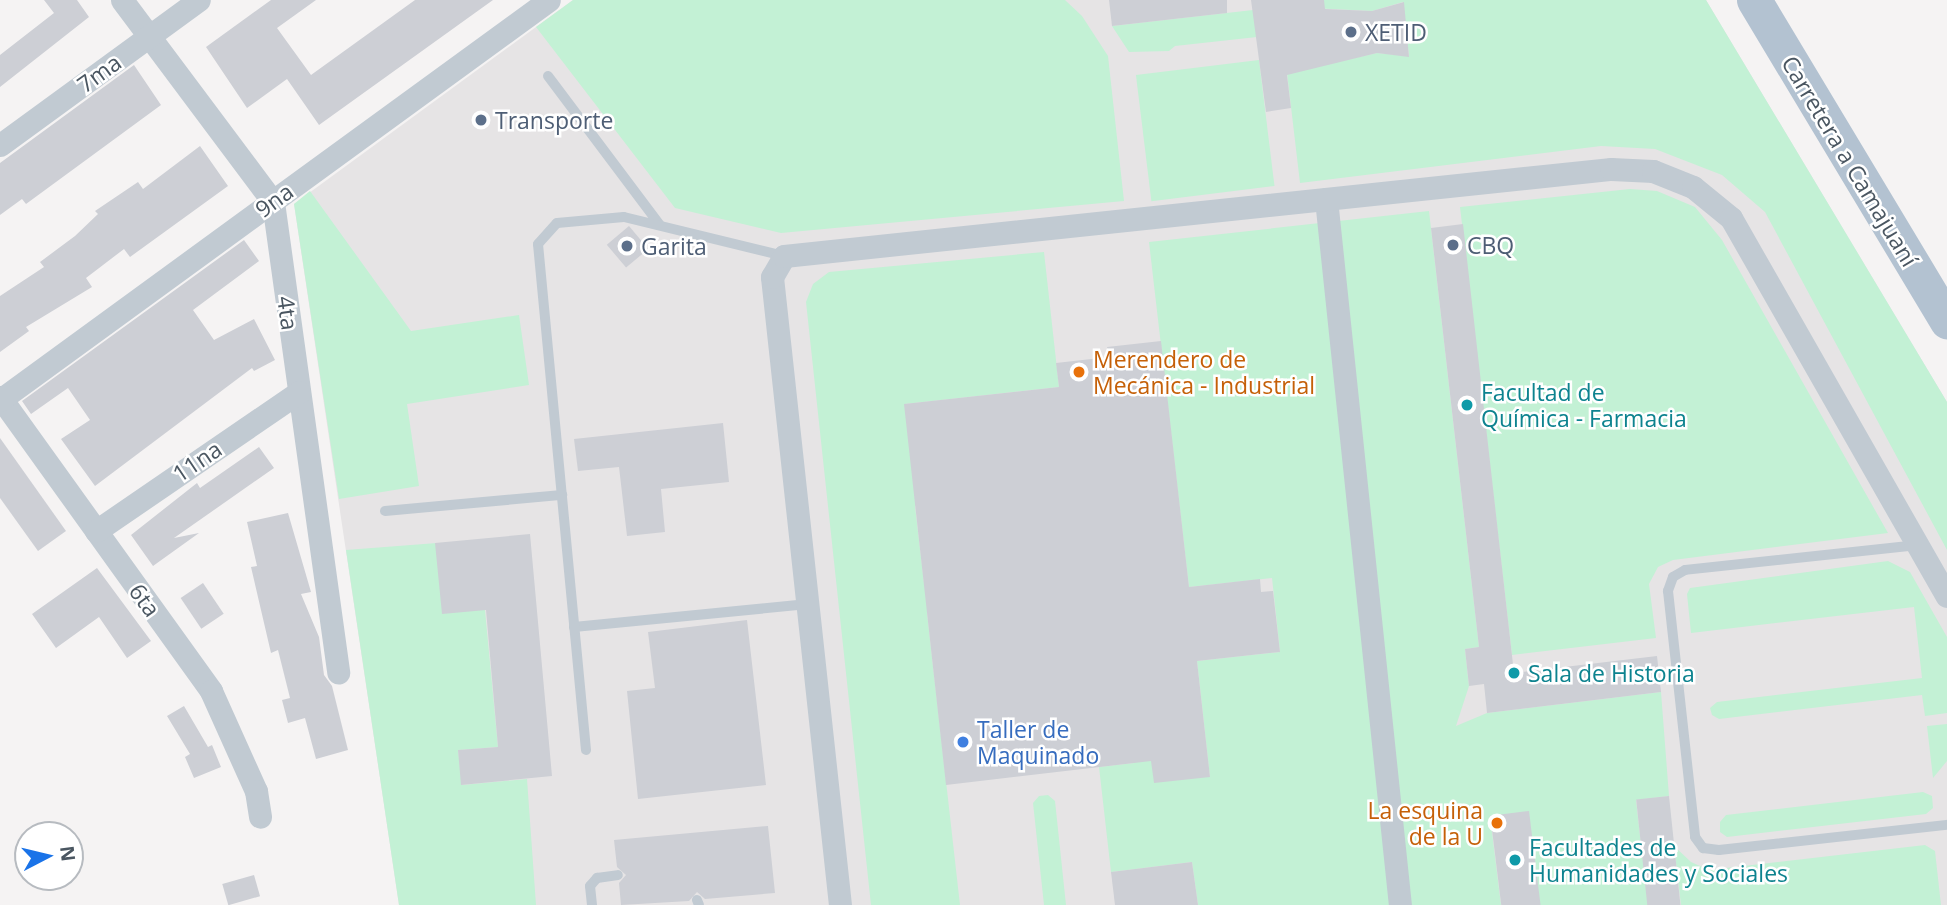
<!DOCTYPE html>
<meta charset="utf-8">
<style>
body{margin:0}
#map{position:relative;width:1947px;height:905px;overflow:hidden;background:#f5f3f3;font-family:"Open Sans",sans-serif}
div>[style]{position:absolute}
.education>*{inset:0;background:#e6e4e5}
.green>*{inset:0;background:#c3f1d5;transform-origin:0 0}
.building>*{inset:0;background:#cdcfd5;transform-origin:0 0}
.lane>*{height:10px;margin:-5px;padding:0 5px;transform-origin:5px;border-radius:5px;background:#c1cad2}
.street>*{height:23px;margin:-11.5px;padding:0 11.5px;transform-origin:11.5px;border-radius:11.5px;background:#c1cad2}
.primary>*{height:35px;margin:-17.5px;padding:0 17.5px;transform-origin:17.5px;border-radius:17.5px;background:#b3c2d1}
.dots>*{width:19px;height:19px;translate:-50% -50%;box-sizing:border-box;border:4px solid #fff;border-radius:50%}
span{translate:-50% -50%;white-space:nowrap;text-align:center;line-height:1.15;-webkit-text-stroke:5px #fff;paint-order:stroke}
.service-label{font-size:23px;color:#4e5e75}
.left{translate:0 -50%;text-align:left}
.street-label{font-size:23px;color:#4a5661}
.food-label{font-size:23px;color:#c56008}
.right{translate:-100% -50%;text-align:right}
.culture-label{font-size:23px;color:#0d838f}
.shop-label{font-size:23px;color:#366cbe}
.north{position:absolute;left:14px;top:821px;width:70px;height:70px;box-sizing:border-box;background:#fff;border:2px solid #b7bbc0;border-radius:50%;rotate:83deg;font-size:19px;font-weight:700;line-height:28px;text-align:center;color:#4a5661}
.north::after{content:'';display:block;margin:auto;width:24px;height:32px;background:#1a73e8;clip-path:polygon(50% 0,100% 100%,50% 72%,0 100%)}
</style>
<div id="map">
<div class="education">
<i style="clip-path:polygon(573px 0,1706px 0,1947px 402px,1947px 905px,399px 905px,294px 204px)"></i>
</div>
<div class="green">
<i style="clip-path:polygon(573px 0,1065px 0,1082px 16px,1108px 56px,1124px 201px,781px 233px,675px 208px,536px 27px)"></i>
<i style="clip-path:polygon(1290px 0,1706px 0,1947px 402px,1947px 550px,1765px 212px,1722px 175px,1655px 149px,1601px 146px,1300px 183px,1287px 73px,1377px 53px,1409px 56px,1403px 2px,1372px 11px,1291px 7px)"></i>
<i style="clip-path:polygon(1253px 10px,1257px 37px,1175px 46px,1169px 51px,1129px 52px,1112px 26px)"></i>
<i style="left:1259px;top:60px;width:127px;height:124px;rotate:83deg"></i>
<i style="clip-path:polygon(1630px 189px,1657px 191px,1695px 207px,1722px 240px,1888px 533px,1673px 560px,1658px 567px,1649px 584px,1656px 638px,1512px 655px,1460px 207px)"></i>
<i style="clip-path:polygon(310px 191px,411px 331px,519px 315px,529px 385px,407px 404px,419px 486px,339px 499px,294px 204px)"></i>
<i style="clip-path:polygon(1429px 211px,1479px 647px,1465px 649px,1469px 686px,1456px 726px,1487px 713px,1661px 692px,1669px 796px,1636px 800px,1648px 905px,1540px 905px,1490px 816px,1501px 905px,1198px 905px,1192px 862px,1111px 872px,1099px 767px,1134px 763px,1129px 711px,1210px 777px,1197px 661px,1280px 652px,1272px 578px,1189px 587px,1149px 242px)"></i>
<i style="clip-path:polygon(1044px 252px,1059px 387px,905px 404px,1120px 482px,915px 506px,924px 583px,1133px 589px,927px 613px,960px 905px,871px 905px,806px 302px,813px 284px,829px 272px)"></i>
<i style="clip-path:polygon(437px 543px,485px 610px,498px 747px,458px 750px,462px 785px,527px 779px,536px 905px,399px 905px,346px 550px)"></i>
<i style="clip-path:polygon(1888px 561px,1910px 572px,1947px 637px,1947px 713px,1925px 716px,1922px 695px,1719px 719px,1712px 715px,1710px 708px,1717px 702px,1922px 678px,1914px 607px,1691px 633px,1687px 594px,1690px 588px)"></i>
<i style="clip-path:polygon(1947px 724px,1947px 761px,1933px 778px,1927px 726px)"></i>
<i style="clip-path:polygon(1923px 792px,1932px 796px,1933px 808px,1926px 814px,1727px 837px,1720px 832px,1720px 822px,1726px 815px)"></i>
<i style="clip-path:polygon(1048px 795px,1055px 801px,1066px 905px,1044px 905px,1033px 803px,1039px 796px)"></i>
<i style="clip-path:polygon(1925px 845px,1935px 851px,1941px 905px,1681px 905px,1674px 846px,1691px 862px,1709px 870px)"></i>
</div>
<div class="building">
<i style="clip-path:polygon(44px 0,77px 0,89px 17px,0 87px,0 55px,54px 13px)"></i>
<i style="clip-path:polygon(271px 0,316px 0,277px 28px,311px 75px,415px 0,493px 0,319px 125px,287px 79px,247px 108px,206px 47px)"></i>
<i style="clip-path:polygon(1109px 0,1227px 0,1227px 13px,1112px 26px)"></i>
<i style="clip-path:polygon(1251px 0,1324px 0,1325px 9px,1372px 11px,1404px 2px,1409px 57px,1377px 53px,1287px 75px,1291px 108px,1266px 112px)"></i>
<i style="clip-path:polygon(134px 65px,161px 105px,26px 204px,22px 199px,0 215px,0 163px)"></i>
<i style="clip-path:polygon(200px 146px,228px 186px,130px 257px,124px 249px,86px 278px,92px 287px,26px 327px,29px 331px,0 352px,0 296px,44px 267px,40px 262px,75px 236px,98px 214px,95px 211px,138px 182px,143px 189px)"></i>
<i style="clip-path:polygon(1463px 224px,1514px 673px,1657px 656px,1661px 692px,1487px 713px,1484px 684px,1469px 686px,1465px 649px,1479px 647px,1431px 228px)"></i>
<i style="left:629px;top:226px;width:30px;height:29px;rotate:50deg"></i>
<i style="clip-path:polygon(244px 240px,259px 261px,193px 310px,214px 340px,254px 319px,275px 360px,254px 371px,252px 368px,95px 486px,61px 439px,90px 420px,68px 388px,31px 414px,22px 401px)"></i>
<i style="clip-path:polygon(1161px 341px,1189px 587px,1260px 579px,1261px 592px,1273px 591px,1280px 652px,1197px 661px,1210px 777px,1154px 783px,1151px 761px,946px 785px,904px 404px,1059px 387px,1056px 363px,1109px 357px,1107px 347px)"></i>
<i style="clip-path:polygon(723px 423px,729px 482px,661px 489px,665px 532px,627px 536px,619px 467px,578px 471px,574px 439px)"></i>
<i style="clip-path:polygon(0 438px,66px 531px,38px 551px,0 498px)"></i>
<i style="clip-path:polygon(259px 447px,274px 468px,174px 538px,199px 533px,153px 566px,131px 535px,197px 483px,200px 488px)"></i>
<i style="clip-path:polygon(288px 513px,311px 592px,301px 594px,319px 637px,324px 675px,332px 686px,348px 750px,316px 759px,305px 718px,288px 723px,282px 700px,290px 698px,278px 650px,271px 653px,251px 567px,257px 566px,247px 522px)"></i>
<i style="clip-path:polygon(530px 534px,552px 776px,461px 785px,458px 750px,498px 747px,486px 610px,442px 614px,435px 543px)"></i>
<i style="clip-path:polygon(97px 568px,151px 641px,127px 658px,99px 617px,56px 648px,32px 614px)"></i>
<i style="left:203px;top:583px;width:37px;height:27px;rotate:56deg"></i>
<i style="clip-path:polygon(747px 620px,766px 785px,638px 799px,627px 691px,655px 688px,648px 632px)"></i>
<i style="clip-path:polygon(184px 706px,208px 747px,212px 745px,221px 767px,194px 778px,185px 757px,190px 754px,167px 716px)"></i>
<i style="left:1669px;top:796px;width:110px;height:33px;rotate:84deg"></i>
<i style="left:1529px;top:811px;width:95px;height:39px;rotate:83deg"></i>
<i style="clip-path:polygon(768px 826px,775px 893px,705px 899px,697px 892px,689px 901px,621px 905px,619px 883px,626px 875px,617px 867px,614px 840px)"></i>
<i style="clip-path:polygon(1192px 862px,1198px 905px,1115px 905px,1111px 872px)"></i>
<i style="left:254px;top:875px;width:22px;height:33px;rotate:74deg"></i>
</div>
<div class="lane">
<i style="left:548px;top:76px;width:186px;rotate:53.1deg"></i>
<i style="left:385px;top:511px;width:178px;rotate:-5.2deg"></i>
<i style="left:1918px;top:545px;width:234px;rotate:173.9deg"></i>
<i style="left:1685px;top:570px;width:14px;rotate:150deg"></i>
<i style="left:1673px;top:577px;width:15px;rotate:110deg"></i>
<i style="left:1668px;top:591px;width:247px;rotate:83.7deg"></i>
<i style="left:1695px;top:837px;width:14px;rotate:54deg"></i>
<i style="left:1703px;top:848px;width:16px;rotate:7deg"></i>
<i style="left:1719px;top:850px;width:229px;rotate:-6.3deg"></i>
<i style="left:574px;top:627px;width:235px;rotate:-5.6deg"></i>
<i style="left:586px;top:750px;width:508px;rotate:-95.42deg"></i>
<i style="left:538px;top:244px;width:28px;rotate:-48deg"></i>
<i style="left:557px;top:223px;width:67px;rotate:-5.1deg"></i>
<i style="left:624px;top:217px;width:165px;rotate:13.7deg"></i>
<i style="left:697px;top:900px;width:5px;rotate:68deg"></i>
<i style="left:592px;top:905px;width:19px;rotate:-96deg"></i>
<i style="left:590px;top:886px;width:11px;rotate:-49deg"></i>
<i style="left:597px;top:878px;width:21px;rotate:-8deg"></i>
</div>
<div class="street">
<i style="left:122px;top:0;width:252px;rotate:53.2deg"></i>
<i style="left:273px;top:202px;width:475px;rotate:82.1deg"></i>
<i style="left:0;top:145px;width:246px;rotate:-36.1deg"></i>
<i style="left:1326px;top:199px;width:710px;rotate:84.02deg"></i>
<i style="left:0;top:397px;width:362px;rotate:54.3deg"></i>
<i style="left:211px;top:691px;width:110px;rotate:65.8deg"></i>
<i style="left:256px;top:791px;width:26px;rotate:81deg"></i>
<i style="left:0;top:400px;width:679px;rotate:-36.08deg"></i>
<i style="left:96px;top:531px;width:246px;rotate:-34.4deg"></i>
<i style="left:840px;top:905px;width:632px;rotate:-96.18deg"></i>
<i style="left:772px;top:277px;width:24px;rotate:-60deg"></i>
<i style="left:784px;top:256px;width:832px;rotate:-6.01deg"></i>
<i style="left:1611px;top:169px;width:42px;rotate:2.7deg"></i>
<i style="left:1653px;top:171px;width:43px;rotate:21.8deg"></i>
<i style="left:1693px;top:187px;width:49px;rotate:39.2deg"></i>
<i style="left:1731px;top:218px;width:435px;rotate:60.3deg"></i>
</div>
<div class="primary">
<i style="left:1754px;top:0;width:375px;rotate:59deg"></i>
</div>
<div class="dots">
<i style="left:1351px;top:32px;background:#5c6f8a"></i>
<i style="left:481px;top:120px;background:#5c6f8a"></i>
<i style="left:1453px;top:245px;background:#5c6f8a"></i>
<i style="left:627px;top:246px;background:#5c6f8a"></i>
<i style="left:1079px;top:372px;background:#e8710a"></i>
<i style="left:1467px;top:405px;background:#0f9aa8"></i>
<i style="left:1514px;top:673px;background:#0f9aa8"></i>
<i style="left:963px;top:742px;background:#3f7fe0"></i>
<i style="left:1497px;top:823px;background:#e8710a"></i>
<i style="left:1515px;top:860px;background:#0f9aa8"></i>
</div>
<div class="service-label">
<span class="left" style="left:1365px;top:32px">XETID</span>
<span class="left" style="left:495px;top:120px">Transporte</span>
<span class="left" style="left:1467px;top:245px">CBQ</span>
<span class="left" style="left:641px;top:246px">Garita</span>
</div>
<div class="street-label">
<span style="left:99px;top:73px;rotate:-36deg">7ma</span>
<span style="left:1850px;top:161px;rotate:59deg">Carretera a Camajuaní</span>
<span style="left:274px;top:200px;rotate:-36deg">9na</span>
<span style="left:288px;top:313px;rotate:82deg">4ta</span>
<span style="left:197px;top:461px;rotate:-34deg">11na</span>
<span style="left:145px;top:600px;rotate:54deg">6ta</span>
</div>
<div class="food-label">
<span class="left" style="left:1093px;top:372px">Merendero de<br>Mecánica - Industrial</span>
<span class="right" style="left:1483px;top:823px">La esquina<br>de la U</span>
</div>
<div class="culture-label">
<span class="left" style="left:1481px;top:405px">Facultad de<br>Química - Farmacia</span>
<span class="left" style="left:1528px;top:673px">Sala de Historia</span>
<span class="left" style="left:1529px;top:860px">Facultades de<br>Humanidades y Sociales</span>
</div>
<div class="shop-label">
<span class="left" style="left:977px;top:742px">Taller de<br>Maquinado</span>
</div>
<div class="north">N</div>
</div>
